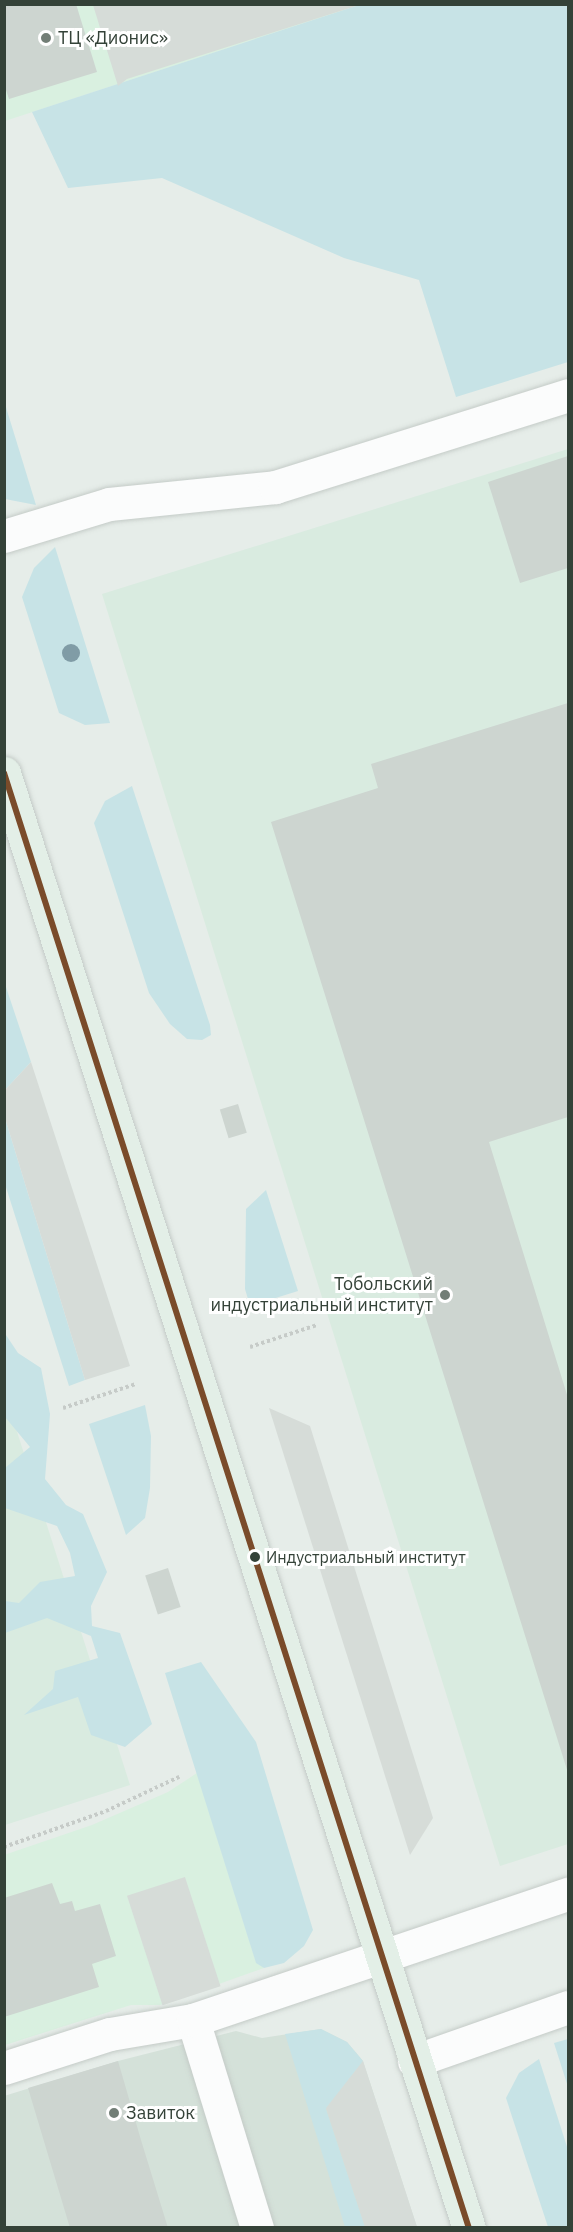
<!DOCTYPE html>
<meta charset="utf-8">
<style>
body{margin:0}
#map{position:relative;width:573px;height:2232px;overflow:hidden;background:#e6ede9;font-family:"IBM Plex Sans",sans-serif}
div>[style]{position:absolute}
.residential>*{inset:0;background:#d4e1d9}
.commercial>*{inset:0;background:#d9f0e0}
.education>*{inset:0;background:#d9ebe0}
.green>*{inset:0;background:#c7e3e6}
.parking>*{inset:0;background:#d6dcd8;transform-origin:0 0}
.building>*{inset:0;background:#cdd5d0;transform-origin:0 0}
.path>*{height:4px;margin-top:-2px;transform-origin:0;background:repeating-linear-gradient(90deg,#c6cbc8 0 3px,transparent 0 6px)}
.roads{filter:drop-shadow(0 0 2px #c4cbc7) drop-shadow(0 0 2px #c4cbc7)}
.minor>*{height:33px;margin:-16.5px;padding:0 16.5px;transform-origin:16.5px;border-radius:16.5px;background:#fbfcfc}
.major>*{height:33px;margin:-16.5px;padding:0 16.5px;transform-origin:16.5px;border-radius:16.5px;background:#e3efe7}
.bus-1>*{height:6px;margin:-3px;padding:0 3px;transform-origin:3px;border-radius:3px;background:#7a4b2a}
.trees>*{width:18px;height:18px;margin:-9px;border-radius:50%;background:#809ca6}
.dots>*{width:16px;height:16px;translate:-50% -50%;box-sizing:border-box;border:3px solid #fff;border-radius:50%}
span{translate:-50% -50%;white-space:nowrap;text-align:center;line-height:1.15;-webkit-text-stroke:6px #fff;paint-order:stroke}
.bus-label{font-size:16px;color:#344238}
.left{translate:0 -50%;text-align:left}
.poi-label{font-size:18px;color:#344238}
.right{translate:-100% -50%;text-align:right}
.frame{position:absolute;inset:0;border:6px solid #344238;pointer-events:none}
</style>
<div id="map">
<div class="residential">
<i style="clip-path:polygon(321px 2029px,347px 2042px,363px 2061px,417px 2227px,5px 2227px,4px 2096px,118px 2061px,236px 2031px,262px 2038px)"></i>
</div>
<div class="commercial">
<i style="clip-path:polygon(5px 5px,359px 5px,5px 121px)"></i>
<i style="clip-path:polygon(197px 1773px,256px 1962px,264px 1968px,160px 2005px,131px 2005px,5px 2045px,4px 1855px,92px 1825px,168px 1792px)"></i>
</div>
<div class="education">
<i style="clip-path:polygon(568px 449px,568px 1844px,500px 1866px,102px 594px)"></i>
<i style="clip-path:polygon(4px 1391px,130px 1785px,5px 1825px,4px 1825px)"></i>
</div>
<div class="green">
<i style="clip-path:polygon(359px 5px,568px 5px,568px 362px,456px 397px,419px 280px,344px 258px,162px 178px,68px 188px,32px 112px)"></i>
<i style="clip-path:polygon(4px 404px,5px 404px,36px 505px,5px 499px)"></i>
<i style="clip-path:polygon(55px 547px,110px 723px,85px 725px,59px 713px,22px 597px,34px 568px)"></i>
<i style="clip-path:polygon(132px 786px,210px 1025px,211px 1035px,202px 1040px,187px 1039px,170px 1024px,149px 993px,94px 823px,105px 801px)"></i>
<i style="clip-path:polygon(4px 981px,31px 1062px,5px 1090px,4px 1090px)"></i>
<i style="clip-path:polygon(5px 1118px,85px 1380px,69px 1386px,5px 1184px)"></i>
<i style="clip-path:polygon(266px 1190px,298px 1291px,250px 1306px,245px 1289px,246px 1209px)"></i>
<i style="clip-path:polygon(4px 1332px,18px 1353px,41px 1368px,50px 1414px,45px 1479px,66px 1505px,83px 1514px,107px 1572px,91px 1606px,92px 1626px,120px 1633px,152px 1724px,125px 1747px,91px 1735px,78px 1697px,24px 1715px,53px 1689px,55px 1671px,98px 1658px,91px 1636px,47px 1618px,5px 1633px,5px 1601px,19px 1603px,40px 1582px,75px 1576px,70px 1553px,57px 1526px,5px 1508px,5px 1468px,30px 1447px,5px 1417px)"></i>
<i style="clip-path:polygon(145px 1405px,151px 1436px,150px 1488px,145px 1518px,126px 1535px,89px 1424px)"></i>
<i style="clip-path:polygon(201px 1662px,256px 1742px,313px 1930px,304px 1946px,284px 1963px,264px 1968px,256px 1963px,165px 1673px)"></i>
<i style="clip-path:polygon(321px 2029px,347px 2042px,363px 2061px,326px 2109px,365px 2227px,345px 2227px,285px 2034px)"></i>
<i style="clip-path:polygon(568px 2039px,568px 2087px,554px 2043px)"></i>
<i style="clip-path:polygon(539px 2059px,568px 2150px,568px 2227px,548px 2227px,506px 2098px,519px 2073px)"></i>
</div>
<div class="parking">
<i style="clip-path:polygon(93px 5px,93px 4px,359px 5px,127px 79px,118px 86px)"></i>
<i style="clip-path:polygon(31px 1062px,130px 1366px,85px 1380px,5px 1118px,5px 1090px)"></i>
<i style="clip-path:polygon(269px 1408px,310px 1426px,433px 1818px,410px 1855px)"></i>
<i style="left:185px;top:1877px;width:115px;height:61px;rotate:72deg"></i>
<i style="clip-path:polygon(363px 2061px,417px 2227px,365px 2227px,326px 2108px)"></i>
</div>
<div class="building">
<i style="clip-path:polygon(4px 4px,76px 4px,97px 72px,9px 99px,4px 84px)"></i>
<i style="clip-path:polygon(568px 456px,568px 568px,520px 583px,488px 482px)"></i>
<i style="clip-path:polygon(568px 703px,568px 1117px,489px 1142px,568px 1398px,568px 1773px,271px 822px,378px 788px,371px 764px)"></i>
<i style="left:238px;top:1104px;width:30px;height:19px;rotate:73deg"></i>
<i style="left:168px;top:1568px;width:41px;height:24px;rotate:72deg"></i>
<i style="clip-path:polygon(52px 1883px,60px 1904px,72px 1901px,75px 1911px,100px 1904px,116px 1956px,92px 1964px,99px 1987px,4px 2017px,4px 1898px)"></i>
<i style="clip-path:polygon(118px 2061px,141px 2140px,168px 2228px,70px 2228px,28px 2088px)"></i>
</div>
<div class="path">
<i style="left:250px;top:1347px;width:71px;rotate:-18.2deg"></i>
<i style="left:63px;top:1408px;width:77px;rotate:-18.2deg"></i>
<i style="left:4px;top:1847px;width:108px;rotate:-19.4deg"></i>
<i style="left:106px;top:1811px;width:81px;rotate:-25deg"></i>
</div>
<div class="roads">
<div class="minor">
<i style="left:4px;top:536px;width:110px;rotate:-16.9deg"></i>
<i style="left:109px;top:504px;width:167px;rotate:-5.8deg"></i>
<i style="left:275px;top:487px;width:307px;rotate:-17.4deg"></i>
<i style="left:193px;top:2020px;width:218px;rotate:72.9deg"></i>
<i style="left:414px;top:2061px;width:163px;rotate:-19.3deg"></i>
<i style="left:4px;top:2068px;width:111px;rotate:-17.8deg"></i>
<i style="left:110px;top:2034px;width:84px;rotate:-9.6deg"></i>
<i style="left:193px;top:2020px;width:396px;rotate:-18.6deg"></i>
</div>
<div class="major">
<i style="left:4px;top:773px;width:1527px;rotate:72.28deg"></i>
</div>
</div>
<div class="bus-1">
<i style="left:4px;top:773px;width:1527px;rotate:72.28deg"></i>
</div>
<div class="trees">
<i style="left:71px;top:653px"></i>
</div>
<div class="dots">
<i style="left:46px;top:38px;background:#727e76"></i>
<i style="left:445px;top:1295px;background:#727e76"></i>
<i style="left:255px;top:1557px;background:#344238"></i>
<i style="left:114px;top:2113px;background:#727e76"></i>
</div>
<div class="bus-label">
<span class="left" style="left:266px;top:1557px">Индустриальный институт</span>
</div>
<div class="poi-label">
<span class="left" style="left:58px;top:38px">ТЦ «Дионис»</span>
<span class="right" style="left:433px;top:1295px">Тобольский<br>индустриальный институт</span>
<span class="left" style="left:126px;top:2113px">Завиток</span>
</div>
<div class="frame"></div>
</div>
